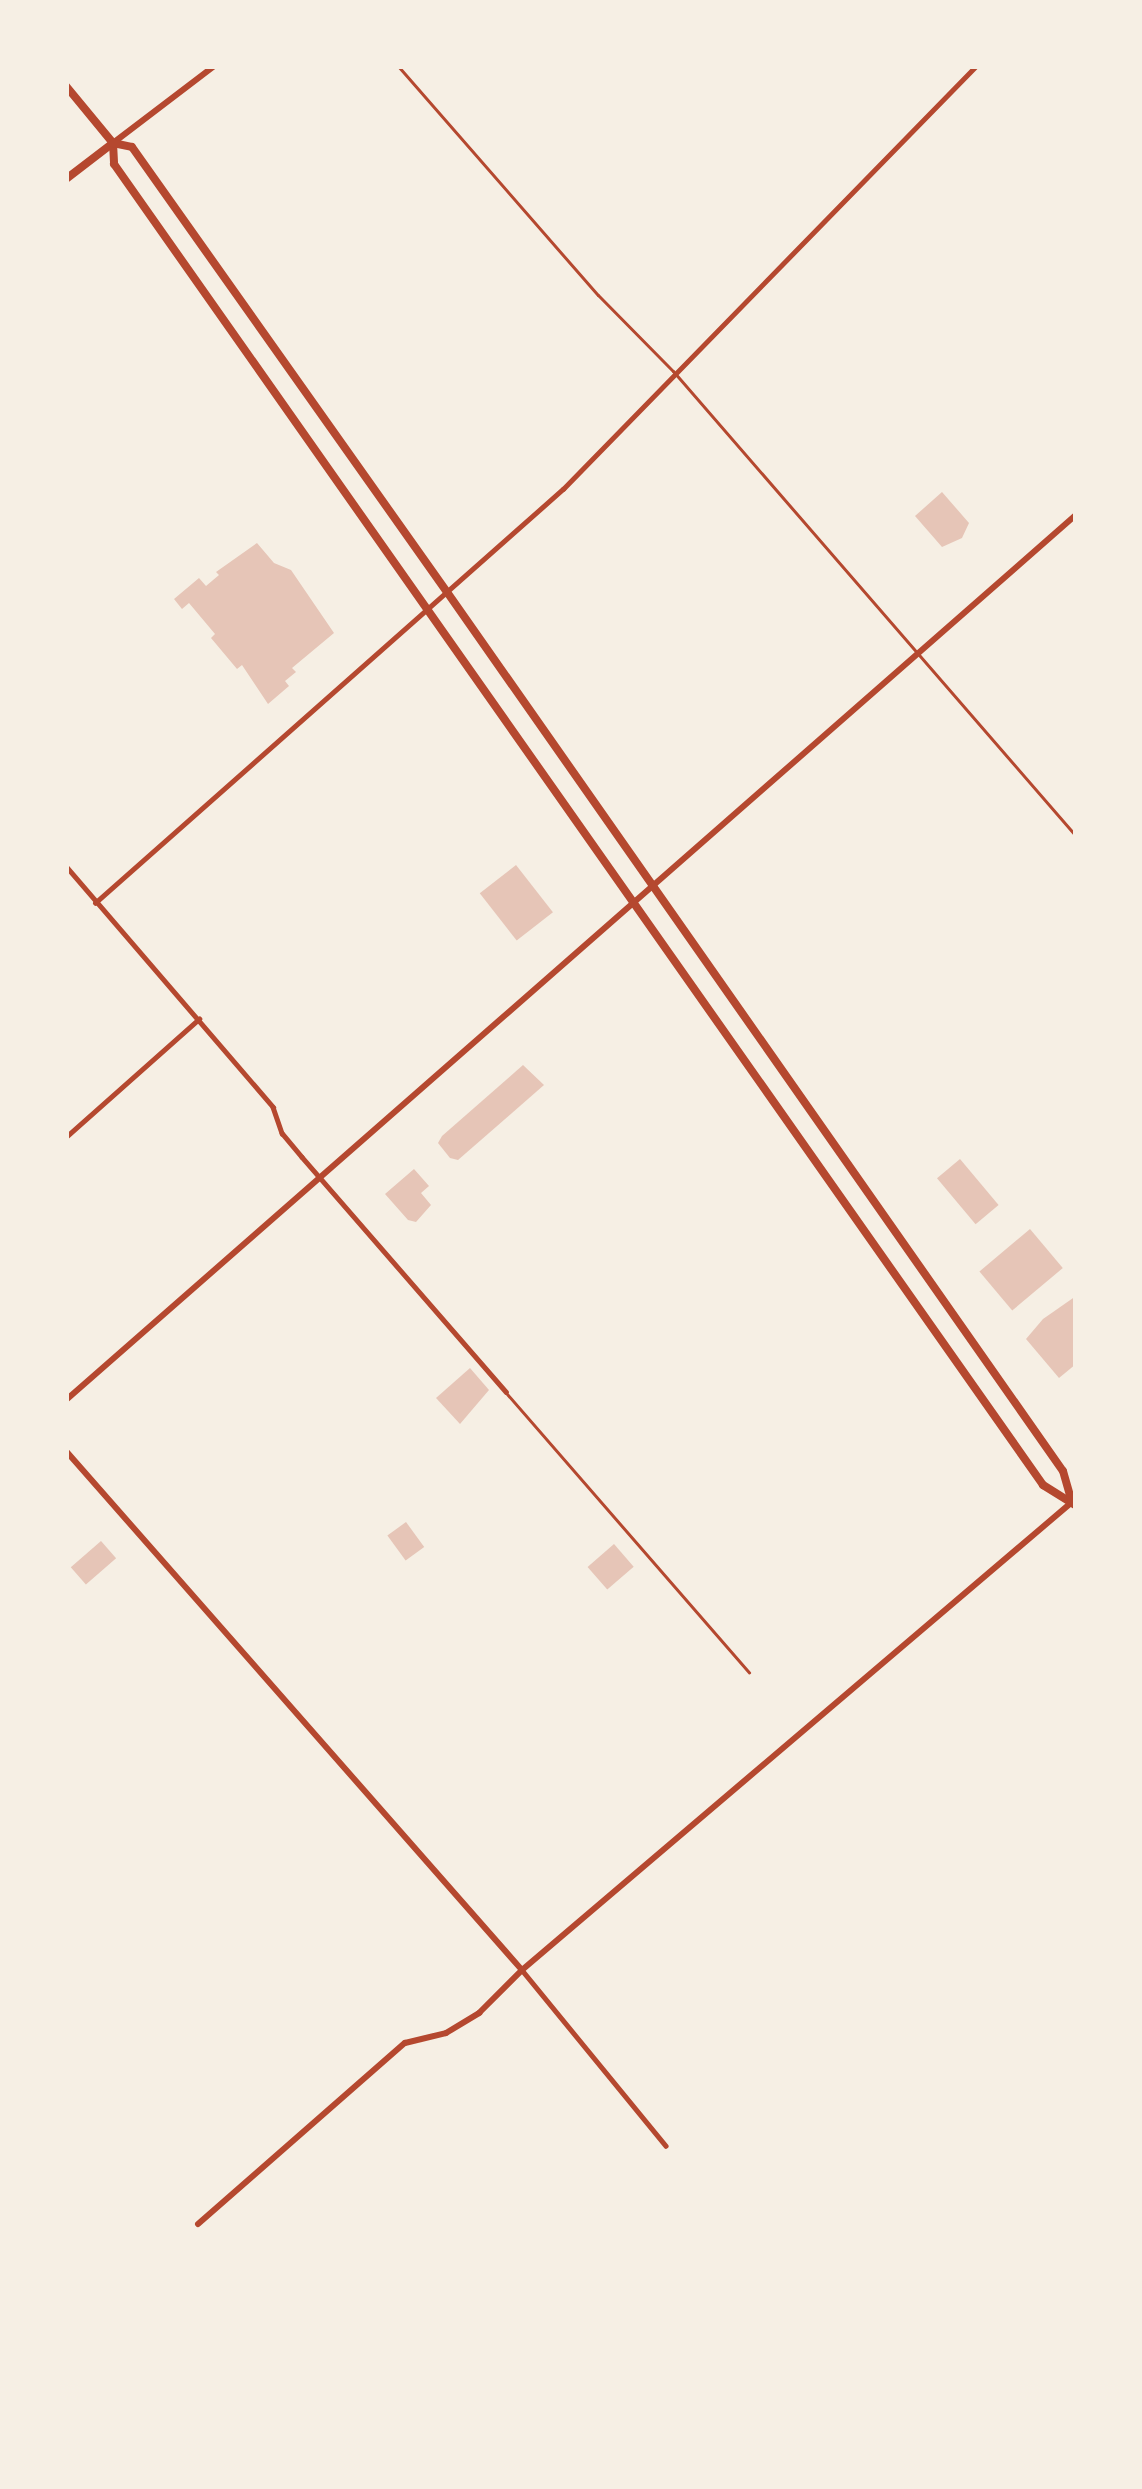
<!DOCTYPE html>
<style>
body{margin:0}
#map{position:relative;width:1142px;height:2489px;overflow:hidden;background:#f6efe4;font-family:Helvetica,sans-serif}
div>[style]{position:absolute}
.building>*{inset:0;background:#e6c5b7;transform-origin:0 0}
.pedestrian>*{height:3px;margin:-1.5px;padding:0 1.5px;transform-origin:1.5px;border-radius:1.5px;background:#b5482f}
.minor>*{height:4.5px;margin:-2.25px;padding:0 2.25px;transform-origin:2.25px;border-radius:2.25px;background:#b5482f}
.tertiary>*{height:6px;margin:-3px;padding:0 3px;transform-origin:3px;border-radius:3px;background:#b5482f}
.secondary>*{height:8px;margin:-4px;padding:0 4px;transform-origin:4px;border-radius:4px;background:#b5482f}
.primary>*{height:8px;margin:-4px;padding:0 4px;transform-origin:4px;border-radius:4px;background:#b5482f}
span{translate:-50% -50%;white-space:nowrap;text-align:center;line-height:1.15;-webkit-text-stroke:9px #f6efe4;paint-order:stroke}
.frame{position:absolute;inset:0;border:69px solid #f6efe4;pointer-events:none}
</style>
<div id="map">
<div class="building">
<i style="clip-path:polygon(942px 492px,969px 523px,962px 538px,942px 547px,915px 516px)"></i>
<i style="clip-path:polygon(257px 543px,274px 563px,291px 570px,334px 633px,292px 668px,296px 672px,285px 681px,289px 686px,268px 704px,242px 665px,237px 669px,211px 638px,215px 634px,189px 603px,182px 609px,174px 599px,199px 578px,206px 586px,219px 575px,216px 572px)"></i>
<i style="left:516px;top:865px;width:60px;height:46px;rotate:52deg"></i>
<i style="clip-path:polygon(523px 1065px,544px 1085px,458px 1160px,450px 1158px,438px 1143px,442px 1136px)"></i>
<i style="left:960px;top:1159px;width:60px;height:30px;rotate:50deg"></i>
<i style="clip-path:polygon(414px 1169px,429px 1186px,421px 1193px,431px 1205px,416px 1222px,408px 1220px,385px 1194px)"></i>
<i style="left:1030px;top:1229px;width:51px;height:66px;rotate:50deg"></i>
<i style="clip-path:polygon(1076px 1296px,1076px 1364px,1059px 1378px,1026px 1339px,1043px 1319px)"></i>
<i style="clip-path:polygon(470px 1368px,489px 1390px,460px 1424px,436px 1398px)"></i>
<i style="left:406px;top:1522px;width:31px;height:23px;rotate:54deg"></i>
<i style="left:101px;top:1541px;width:23px;height:40px;rotate:49deg"></i>
<i style="left:614px;top:1544px;width:30px;height:35px;rotate:49deg"></i>
</div>
<div class="pedestrian">
<i style="left:398px;top:66px;width:304px;rotate:48.9deg"></i>
<i style="left:598px;top:295px;width:107px;rotate:45.4deg"></i>
<i style="left:673px;top:371px;width:615px;rotate:49.09deg"></i>
<i style="left:507px;top:1394px;width:369px;rotate:49deg"></i>
</div>
<div class="minor">
<i style="left:66px;top:866px;width:318px;rotate:49.3deg"></i>
<i style="left:273px;top:1107px;width:28px;rotate:71deg"></i>
<i style="left:282px;top:1133px;width:31px;rotate:50deg"></i>
<i style="left:302px;top:1157px;width:311px;rotate:49deg"></i>
<i style="left:95px;top:903px;width:625px;rotate:-41.5deg"></i>
<i style="left:563px;top:489px;width:591px;rotate:-45.69deg"></i>
<i style="left:66px;top:1137px;width:178px;rotate:-41.6deg"></i>
<i style="left:522px;top:1970px;width:227px;rotate:50.7deg"></i>
</div>
<div class="tertiary">
<i style="left:113px;top:143px;width:127px;rotate:-37.3deg"></i>
<i style="left:66px;top:1400px;width:1343px;rotate:-41.23deg"></i>
<i style="left:66px;top:1451px;width:691px;rotate:48.7deg"></i>
<i style="left:198px;top:2224px;width:275px;rotate:-41.2deg"></i>
<i style="left:405px;top:2043px;width:42px;rotate:-13.7deg"></i>
<i style="left:446px;top:2033px;width:39px;rotate:-31deg"></i>
<i style="left:479px;top:2013px;width:61px;rotate:-45deg"></i>
<i style="left:522px;top:1970px;width:722px;rotate:-40.39deg"></i>
</div>
<div class="secondary">
<i style="left:66px;top:179px;width:59px;rotate:-37.5deg"></i>
</div>
<div class="primary">
<i style="left:66px;top:86px;width:74px;rotate:50.5deg"></i>
<i style="left:113px;top:143px;width:21px;rotate:87deg"></i>
<i style="left:114px;top:164px;width:1615px;rotate:54.88deg"></i>
<i style="left:1043px;top:1485px;width:39px;rotate:32deg"></i>
<i style="left:113px;top:143px;width:19px;rotate:12deg"></i>
<i style="left:132px;top:147px;width:545px;rotate:54.71deg"></i>
<i style="left:447px;top:592px;width:1073px;rotate:54.98deg"></i>
<i style="left:1063px;top:1471px;width:32px;rotate:74deg"></i>
</div>
<div class="frame"></div>
</div>
